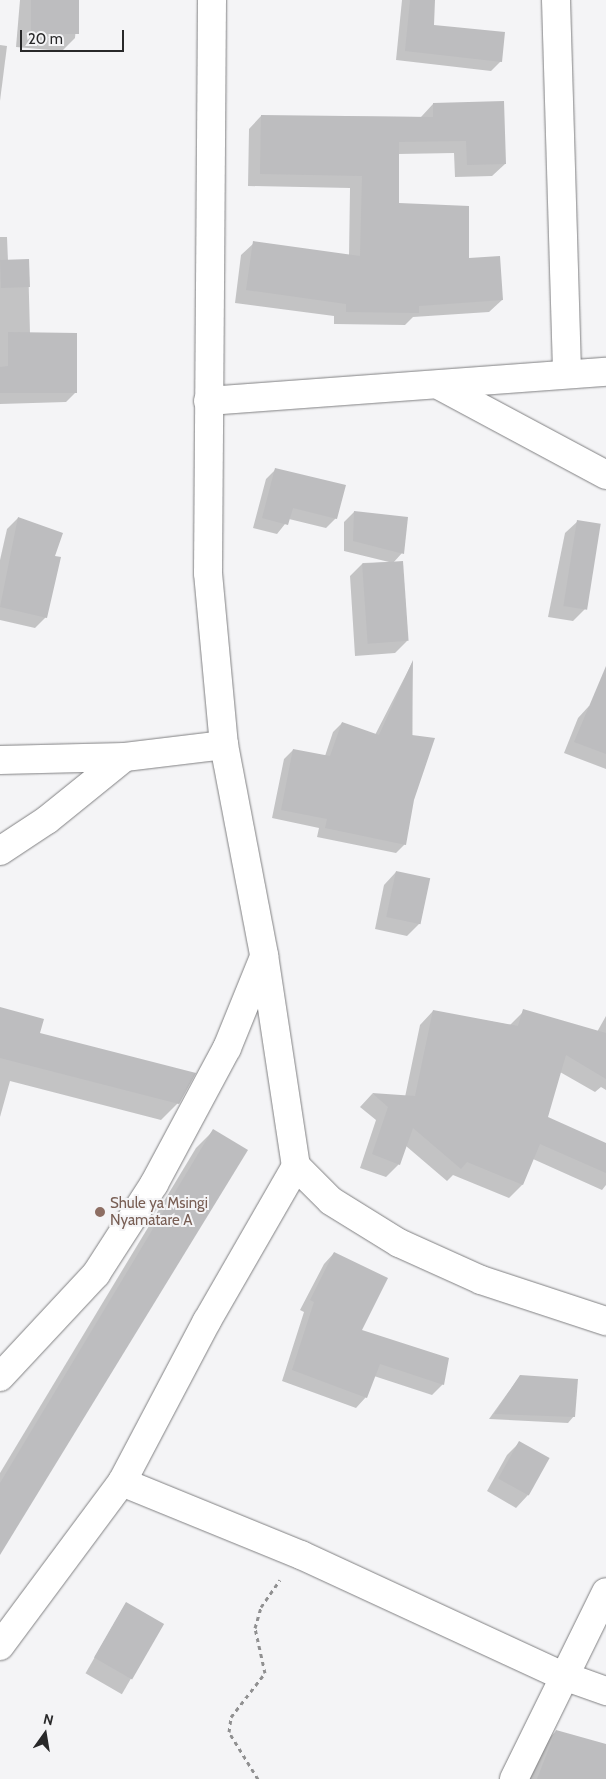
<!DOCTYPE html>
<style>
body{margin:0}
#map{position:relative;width:606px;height:1779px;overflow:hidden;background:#f4f4f6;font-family:Cabin,sans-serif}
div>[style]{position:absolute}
.shadow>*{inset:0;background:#0003;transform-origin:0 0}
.building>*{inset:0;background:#bdbdbf;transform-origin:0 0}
.path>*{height:3px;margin-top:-1.5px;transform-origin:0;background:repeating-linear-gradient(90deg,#909091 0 4px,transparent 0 8px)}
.roads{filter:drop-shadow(0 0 1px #808082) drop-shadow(0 0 1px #808082)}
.minor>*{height:28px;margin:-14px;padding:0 14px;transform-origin:14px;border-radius:14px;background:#fff}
.dots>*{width:14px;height:14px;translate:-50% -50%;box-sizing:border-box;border:2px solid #f4f4f6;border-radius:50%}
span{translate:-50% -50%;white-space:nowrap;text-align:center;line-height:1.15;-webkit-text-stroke:4px #f4f4f6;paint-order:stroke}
.education-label{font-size:15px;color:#785e54}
.left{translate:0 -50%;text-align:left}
.north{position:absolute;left:20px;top:1709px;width:50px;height:50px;-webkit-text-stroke:4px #f4f4f6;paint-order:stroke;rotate:13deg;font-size:14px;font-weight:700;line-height:20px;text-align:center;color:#282829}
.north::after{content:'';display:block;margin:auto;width:18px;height:22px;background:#282829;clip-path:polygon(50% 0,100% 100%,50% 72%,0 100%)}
.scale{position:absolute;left:20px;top:30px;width:104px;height:22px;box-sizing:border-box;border:2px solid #282829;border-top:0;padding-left:6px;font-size:15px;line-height:18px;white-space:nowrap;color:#282829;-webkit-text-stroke:4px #f4f4f6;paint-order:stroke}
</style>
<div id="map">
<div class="shadow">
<i style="clip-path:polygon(20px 0,78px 0,75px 38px,62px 51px,16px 47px)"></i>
<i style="clip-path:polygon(402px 0,434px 0,433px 26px,501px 61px,491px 71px,396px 60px)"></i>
<i style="clip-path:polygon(0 45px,7px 46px,0 101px)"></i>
<i style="clip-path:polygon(433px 104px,505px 164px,492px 176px,455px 177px,454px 153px,398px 154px,398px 204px,468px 259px,502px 300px,489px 312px,413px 317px,405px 325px,334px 324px,334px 316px,235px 303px,241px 255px,254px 243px,349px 256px,350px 188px,248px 186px,249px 129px,261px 116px,421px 117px)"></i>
<i style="clip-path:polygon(0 237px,7px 237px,8px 261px,28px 260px,30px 333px,76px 392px,66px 402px,0 404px)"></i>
<i style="clip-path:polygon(276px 469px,336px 518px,326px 528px,289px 519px,277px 534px,253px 528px,266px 479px)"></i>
<i style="clip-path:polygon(354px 512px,402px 553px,393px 563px,407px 641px,395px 653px,355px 656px,350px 576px,363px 563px,389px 562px,344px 551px,344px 522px)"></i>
<i style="clip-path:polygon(18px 518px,53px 557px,46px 617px,35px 628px,0 620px,0 560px,7px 529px)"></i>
<i style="clip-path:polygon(578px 521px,585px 609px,573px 621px,548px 617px,565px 533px)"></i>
<i style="clip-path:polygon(412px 663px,413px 800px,405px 844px,396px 853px,317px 837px,319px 828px,272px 818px,284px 759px,293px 750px,325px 756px,333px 732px,342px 723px,375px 735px)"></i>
<i style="clip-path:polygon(589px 706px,606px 711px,606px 769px,564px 753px,578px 718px)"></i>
<i style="clip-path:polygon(396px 872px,420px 923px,407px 936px,375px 929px,384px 885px)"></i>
<i style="clip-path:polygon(0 1009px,39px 1034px,178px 1103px,161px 1120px,10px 1081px,0 1117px)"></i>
<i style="clip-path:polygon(433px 1011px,510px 1025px,524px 1011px,597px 1032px,606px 1016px,606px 1090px,601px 1087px,595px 1092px,560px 1072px,546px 1118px,606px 1144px,606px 1185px,602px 1190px,533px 1159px,522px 1185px,509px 1198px,453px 1175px,447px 1181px,406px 1146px,399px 1164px,386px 1177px,360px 1168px,376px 1120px,360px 1107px,372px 1094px,405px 1097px,420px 1025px)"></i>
<i style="clip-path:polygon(213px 1131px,0 1553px,0 1473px,196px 1148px)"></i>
<i style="clip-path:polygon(334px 1253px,361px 1331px,443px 1384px,432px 1395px,374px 1376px,366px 1397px,356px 1408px,282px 1381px,304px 1312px,300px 1310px,324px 1264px)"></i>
<i style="clip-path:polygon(520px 1376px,574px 1416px,568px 1423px,489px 1419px)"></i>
<i style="clip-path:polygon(519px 1443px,528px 1495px,516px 1508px,487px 1491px,507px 1455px)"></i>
<i style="left:126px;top:1603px;width:42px;height:81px;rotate:30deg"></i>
<i style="clip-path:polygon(556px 1731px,606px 1745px,606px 1779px,528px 1779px,539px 1749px)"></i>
</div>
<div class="building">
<i style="left:31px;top:0;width:48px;height:34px"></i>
<i style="clip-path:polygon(410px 0,435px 0,434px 25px,505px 32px,502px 62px,405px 51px)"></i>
<i style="clip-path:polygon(504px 101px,506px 164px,467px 165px,466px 141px,399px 142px,399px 203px,469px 206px,469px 258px,500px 256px,503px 300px,419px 306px,419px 313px,346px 312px,346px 304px,246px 290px,253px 241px,360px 256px,362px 176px,260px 174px,261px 115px,433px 117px,433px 103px)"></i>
<i style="left:29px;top:259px;width:28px;height:29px;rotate:88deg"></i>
<i style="clip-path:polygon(8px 332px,77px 333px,77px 393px,0 393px,0 367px,8px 366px)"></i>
<i style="clip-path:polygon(275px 468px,346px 485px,337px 519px,293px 508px,288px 525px,262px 518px)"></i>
<i style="clip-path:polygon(354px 511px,408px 517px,404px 554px,353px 541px)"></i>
<i style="clip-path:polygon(18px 517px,63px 533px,55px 556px,61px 557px,47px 618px,0 607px)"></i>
<i style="left:577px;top:520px;width:24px;height:87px;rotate:9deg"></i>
<i style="left:403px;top:561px;width:80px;height:41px;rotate:86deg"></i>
<i style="clip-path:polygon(413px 660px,412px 735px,435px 738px,414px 800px,406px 845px,325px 828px,327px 819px,281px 810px,293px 749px,330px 756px,342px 722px,379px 735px)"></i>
<i style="clip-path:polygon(606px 666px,606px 754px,574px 742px)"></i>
<i style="left:396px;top:871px;width:35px;height:47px;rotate:12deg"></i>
<i style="clip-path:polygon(0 1007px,44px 1019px,40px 1033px,196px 1073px,179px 1104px,0 1058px)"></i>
<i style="clip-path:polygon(523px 1009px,606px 1033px,606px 1079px,566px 1055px,548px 1117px,606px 1143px,606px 1173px,540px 1144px,523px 1185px,467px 1162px,461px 1169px,413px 1128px,400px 1165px,372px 1154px,388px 1107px,372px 1093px,415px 1096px,433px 1010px,518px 1026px)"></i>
<i style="clip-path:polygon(213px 1129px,248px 1150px,0 1555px,0 1483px)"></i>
<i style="clip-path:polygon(334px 1252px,388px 1278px,362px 1330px,449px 1358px,444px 1385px,380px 1364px,367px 1398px,292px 1370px,314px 1302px,310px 1300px)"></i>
<i style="clip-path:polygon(520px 1375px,578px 1379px,575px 1417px,494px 1414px)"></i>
<i style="left:519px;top:1441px;width:35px;height:43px;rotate:29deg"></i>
<i style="left:126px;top:1602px;width:44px;height:64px;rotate:30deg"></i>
<i style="clip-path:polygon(556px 1730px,606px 1744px,606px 1779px,537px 1779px)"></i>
</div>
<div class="path">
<i style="left:258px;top:1779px;width:55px;rotate:-121.7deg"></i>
<i style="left:229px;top:1732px;width:15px;rotate:-82deg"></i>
<i style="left:231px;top:1717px;width:56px;rotate:-52.3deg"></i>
<i style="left:265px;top:1673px;width:46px;rotate:-102.5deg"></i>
<i style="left:255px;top:1628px;width:22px;rotate:-74deg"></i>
<i style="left:261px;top:1607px;width:33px;rotate:-55deg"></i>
</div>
<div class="roads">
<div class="minor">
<i style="left:212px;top:0;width:573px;rotate:90.4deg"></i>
<i style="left:208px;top:573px;width:173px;rotate:84.7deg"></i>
<i style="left:224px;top:745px;width:214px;rotate:79.2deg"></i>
<i style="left:264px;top:955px;width:213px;rotate:81.4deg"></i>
<i style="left:296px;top:1166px;width:49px;rotate:45deg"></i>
<i style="left:331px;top:1201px;width:80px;rotate:31.7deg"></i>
<i style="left:399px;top:1243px;width:90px;rotate:24.3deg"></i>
<i style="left:481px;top:1280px;width:132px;rotate:18.2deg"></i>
<i style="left:556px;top:0;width:374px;rotate:88.3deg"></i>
<i style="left:442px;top:387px;width:186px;rotate:28.2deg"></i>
<i style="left:208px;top:401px;width:399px;rotate:-4.2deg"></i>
<i style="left:0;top:760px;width:125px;rotate:-1.4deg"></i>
<i style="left:125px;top:757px;width:100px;rotate:-6.9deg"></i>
<i style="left:0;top:851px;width:56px;rotate:-33.4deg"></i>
<i style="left:47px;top:820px;width:100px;rotate:-38.9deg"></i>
<i style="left:0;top:1377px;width:141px;rotate:-47deg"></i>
<i style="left:96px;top:1274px;width:107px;rotate:-57.2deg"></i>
<i style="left:154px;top:1184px;width:154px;rotate:-61.8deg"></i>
<i style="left:227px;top:1048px;width:98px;rotate:-67.9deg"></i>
<i style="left:122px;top:1482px;width:193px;rotate:22.2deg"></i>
<i style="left:301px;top:1555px;width:286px;rotate:24.8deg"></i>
<i style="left:561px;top:1675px;width:48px;rotate:19.6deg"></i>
<i style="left:0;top:1646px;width:204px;rotate:-53.4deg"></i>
<i style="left:122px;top:1482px;width:182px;rotate:-62.2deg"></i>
<i style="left:207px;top:1321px;width:179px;rotate:-60.1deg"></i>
<i style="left:514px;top:1779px;width:208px;rotate:-63.8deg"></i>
</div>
</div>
<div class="dots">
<i style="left:100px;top:1212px;background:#8d6e63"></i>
</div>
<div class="education-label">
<span class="left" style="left:110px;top:1212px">Shule ya Msingi<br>Nyamatare A</span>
</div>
<div class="north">N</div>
<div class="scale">20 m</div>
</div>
